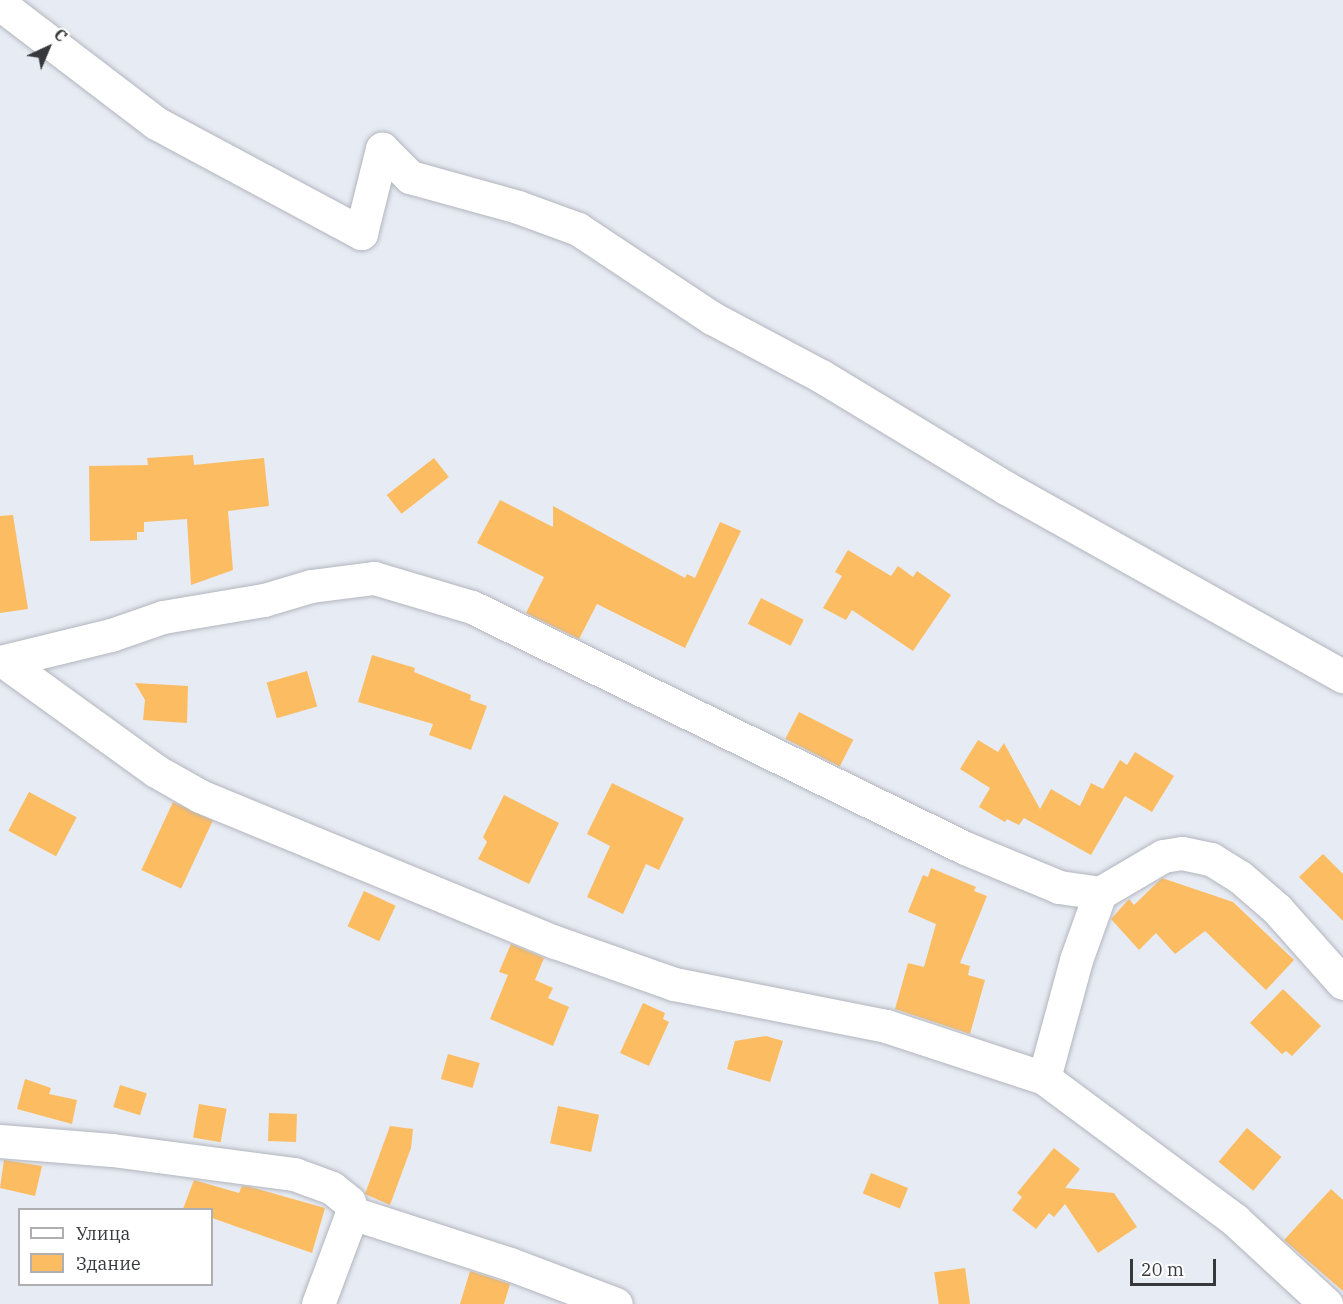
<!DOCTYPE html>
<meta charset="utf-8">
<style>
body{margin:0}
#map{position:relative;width:1343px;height:1304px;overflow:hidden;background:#e7ebf3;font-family:"IBM Plex Serif",serif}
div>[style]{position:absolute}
.building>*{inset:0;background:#fcbc62;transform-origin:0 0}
.roads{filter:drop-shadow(0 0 2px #b2b5bd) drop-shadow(0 0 2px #b2b5bd)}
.minor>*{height:33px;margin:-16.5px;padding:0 16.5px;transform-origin:16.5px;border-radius:16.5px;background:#fff}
span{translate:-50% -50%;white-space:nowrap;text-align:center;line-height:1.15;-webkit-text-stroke:6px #fff;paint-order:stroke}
.legend{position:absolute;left:18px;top:1208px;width:195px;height:78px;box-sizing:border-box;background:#fff;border:2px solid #afafb1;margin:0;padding:8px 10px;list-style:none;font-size:18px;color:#36383b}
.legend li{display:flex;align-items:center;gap:12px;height:30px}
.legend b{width:30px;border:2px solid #afafb1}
.north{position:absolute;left:18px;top:18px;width:60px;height:60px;-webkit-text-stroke:4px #fff;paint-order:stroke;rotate:44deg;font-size:16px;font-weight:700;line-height:24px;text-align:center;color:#36383b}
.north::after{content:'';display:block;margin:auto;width:21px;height:27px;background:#36383b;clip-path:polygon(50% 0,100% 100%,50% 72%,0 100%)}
.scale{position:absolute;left:1130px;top:1259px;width:86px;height:27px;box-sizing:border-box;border:3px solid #36383b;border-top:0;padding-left:8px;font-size:18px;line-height:21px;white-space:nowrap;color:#36383b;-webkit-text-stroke:4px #fff;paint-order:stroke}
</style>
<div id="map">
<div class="building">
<i style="clip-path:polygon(193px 455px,194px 465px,264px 458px,269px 506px,228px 511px,233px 570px,191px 585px,187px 519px,144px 522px,144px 532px,137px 532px,137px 540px,90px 541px,89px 466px,148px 465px,147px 458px)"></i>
<i style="left:434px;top:458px;width:24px;height:60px;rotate:52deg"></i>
<i style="clip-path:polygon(500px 500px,553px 527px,553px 506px,685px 578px,687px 574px,695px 578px,720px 522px,741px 531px,685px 648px,597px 604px,579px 639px,526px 613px,544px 577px,477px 543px)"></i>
<i style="clip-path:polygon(13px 515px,28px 609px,0 613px,0 516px)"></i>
<i style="clip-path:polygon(848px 550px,891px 576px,898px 566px,913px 577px,917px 571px,951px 595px,913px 651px,852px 610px,846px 620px,823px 608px,842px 576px,835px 572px)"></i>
<i style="left:761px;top:598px;width:48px;height:29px;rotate:27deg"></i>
<i style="clip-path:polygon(372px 655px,415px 668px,414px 672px,471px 695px,470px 700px,487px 706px,471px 750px,429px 735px,433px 724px,358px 702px)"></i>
<i style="left:307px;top:671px;width:37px;height:42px;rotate:74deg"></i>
<i style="clip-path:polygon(135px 683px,188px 686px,187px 723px,143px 720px,145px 700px)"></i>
<i style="left:799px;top:712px;width:61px;height:30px;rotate:27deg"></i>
<i style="clip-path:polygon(978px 740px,998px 752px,1004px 743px,1040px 809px,1051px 789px,1080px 806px,1091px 783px,1103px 789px,1120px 760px,1127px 765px,1135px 752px,1174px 776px,1152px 812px,1125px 796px,1091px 855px,1024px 818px,1019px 825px,1007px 819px,1005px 822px,979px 807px,990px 788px,960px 769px)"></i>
<i style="clip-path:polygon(612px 783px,684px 818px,659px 870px,646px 864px,623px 914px,587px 897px,610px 846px,587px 834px)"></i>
<i style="left:29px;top:792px;width:54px;height:44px;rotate:28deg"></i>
<i style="clip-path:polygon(504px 795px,559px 823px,529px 884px,478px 859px,487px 842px,483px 837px)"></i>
<i style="left:173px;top:802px;width:44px;height:75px;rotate:25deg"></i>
<i style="clip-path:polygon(1323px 854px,1343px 874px,1343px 921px,1299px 877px)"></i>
<i style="clip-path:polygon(931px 868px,976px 887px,974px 891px,987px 896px,960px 963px,970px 966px,968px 975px,985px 980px,970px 1034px,895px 1009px,908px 963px,924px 967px,936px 924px,908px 912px,923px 875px,928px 877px)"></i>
<i style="clip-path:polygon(1162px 878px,1233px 902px,1294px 960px,1266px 990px,1205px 931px,1175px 954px,1156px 933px,1139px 950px,1111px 919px,1129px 899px,1134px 905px)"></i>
<i style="left:364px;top:891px;width:35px;height:39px;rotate:25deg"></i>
<i style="clip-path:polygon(511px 944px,544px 958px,535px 980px,553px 988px,548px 998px,569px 1007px,553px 1046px,490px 1019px,508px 975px,499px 972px)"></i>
<i style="clip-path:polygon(1283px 989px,1321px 1026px,1292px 1056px,1286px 1051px,1282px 1054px,1250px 1023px)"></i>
<i style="clip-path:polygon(643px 1003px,665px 1013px,663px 1019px,669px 1022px,649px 1066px,620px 1053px)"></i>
<i style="clip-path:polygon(766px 1036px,783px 1041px,770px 1082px,727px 1069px,735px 1041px)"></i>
<i style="left:448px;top:1054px;width:33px;height:26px;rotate:16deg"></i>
<i style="clip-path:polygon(25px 1079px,51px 1088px,49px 1094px,77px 1100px,72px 1124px,17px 1109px)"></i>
<i style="left:120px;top:1085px;width:28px;height:23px;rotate:17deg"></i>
<i style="left:199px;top:1104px;width:28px;height:34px;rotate:10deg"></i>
<i style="left:558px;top:1106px;width:42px;height:38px;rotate:12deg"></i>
<i style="left:269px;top:1113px;width:28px;height:28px;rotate:2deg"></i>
<i style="clip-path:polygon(390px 1126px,413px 1129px,411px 1148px,390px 1205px,365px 1194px)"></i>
<i style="left:1247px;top:1128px;width:45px;height:44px;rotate:40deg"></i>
<i style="clip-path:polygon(1054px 1148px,1080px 1169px,1065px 1188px,1114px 1193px,1137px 1227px,1098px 1253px,1065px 1204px,1054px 1217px,1049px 1213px,1036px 1229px,1012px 1210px,1022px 1197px,1017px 1193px)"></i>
<i style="clip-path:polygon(4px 1160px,42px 1166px,35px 1196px,0 1188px)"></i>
<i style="left:871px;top:1173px;width:40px;height:22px;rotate:22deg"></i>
<i style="clip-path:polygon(194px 1180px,239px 1193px,242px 1186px,250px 1187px,325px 1208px,312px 1253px,212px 1218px,212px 1209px,183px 1209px)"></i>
<i style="clip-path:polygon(1331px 1189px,1343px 1200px,1343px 1291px,1284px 1240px)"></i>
<i style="left:965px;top:1268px;width:36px;height:31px;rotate:82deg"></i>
<i style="clip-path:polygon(470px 1271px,510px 1284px,504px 1304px,460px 1304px)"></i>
</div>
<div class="roads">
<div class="minor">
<i style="left:0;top:4px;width:196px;rotate:37.3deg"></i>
<i style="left:156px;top:123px;width:233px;rotate:28.2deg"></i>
<i style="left:361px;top:233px;width:87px;rotate:-76deg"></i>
<i style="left:382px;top:149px;width:40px;rotate:45deg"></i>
<i style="left:410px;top:177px;width:112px;rotate:15.5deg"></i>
<i style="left:518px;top:207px;width:64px;rotate:20.1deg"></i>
<i style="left:578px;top:229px;width:161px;rotate:33.6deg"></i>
<i style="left:712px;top:318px;width:123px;rotate:28deg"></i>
<i style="left:821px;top:376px;width:216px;rotate:31.2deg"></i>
<i style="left:1006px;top:488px;width:386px;rotate:29.2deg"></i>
<i style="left:0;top:662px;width:114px;rotate:-13.7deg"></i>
<i style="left:111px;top:635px;width:55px;rotate:-19.1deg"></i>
<i style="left:163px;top:617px;width:102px;rotate:-9.6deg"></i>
<i style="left:264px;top:600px;width:49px;rotate:-16.6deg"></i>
<i style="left:311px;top:586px;width:64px;rotate:-7.2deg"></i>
<i style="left:374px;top:578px;width:102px;rotate:16.5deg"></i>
<i style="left:472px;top:607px;width:549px;rotate:26.05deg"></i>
<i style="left:965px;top:848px;width:102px;rotate:22.5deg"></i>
<i style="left:1059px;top:887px;width:41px;rotate:8.3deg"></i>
<i style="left:5px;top:662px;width:186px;rotate:35.8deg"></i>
<i style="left:156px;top:771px;width:51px;rotate:29.6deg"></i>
<i style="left:200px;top:796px;width:384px;rotate:22.4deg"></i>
<i style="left:555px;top:942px;width:126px;rotate:19.4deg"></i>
<i style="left:674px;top:984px;width:216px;rotate:11.2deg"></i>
<i style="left:886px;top:1026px;width:166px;rotate:18.2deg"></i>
<i style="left:1044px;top:1078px;width:122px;rotate:-74.8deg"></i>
<i style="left:1076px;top:960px;width:71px;rotate:-70.3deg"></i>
<i style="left:1100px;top:893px;width:73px;rotate:-30.4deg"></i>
<i style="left:1163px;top:856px;width:19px;rotate:-9deg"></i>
<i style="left:1182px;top:853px;width:30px;rotate:12deg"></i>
<i style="left:1211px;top:859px;width:34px;rotate:32deg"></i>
<i style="left:1240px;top:877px;width:49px;rotate:40.9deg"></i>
<i style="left:1277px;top:909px;width:99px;rotate:48.3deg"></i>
<i style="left:1044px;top:1078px;width:238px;rotate:36.6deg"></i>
<i style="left:1235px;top:1220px;width:124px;rotate:42.7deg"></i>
<i style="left:0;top:1141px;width:112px;rotate:4.6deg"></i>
<i style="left:112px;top:1150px;width:184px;rotate:7.5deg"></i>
<i style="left:294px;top:1174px;width:40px;rotate:20.2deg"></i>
<i style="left:332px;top:1188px;width:22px;rotate:39deg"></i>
<i style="left:349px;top:1202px;width:11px;rotate:75deg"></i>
<i style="left:352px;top:1213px;width:166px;rotate:17.9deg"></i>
<i style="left:510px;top:1264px;width:113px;rotate:20.7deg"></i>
<i style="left:318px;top:1304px;width:97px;rotate:-69.5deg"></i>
</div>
</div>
<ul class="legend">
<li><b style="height:8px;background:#fff"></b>Улица</li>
<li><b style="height:16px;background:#fcbc62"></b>Здание</li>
</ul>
<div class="north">С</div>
<div class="scale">20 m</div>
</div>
